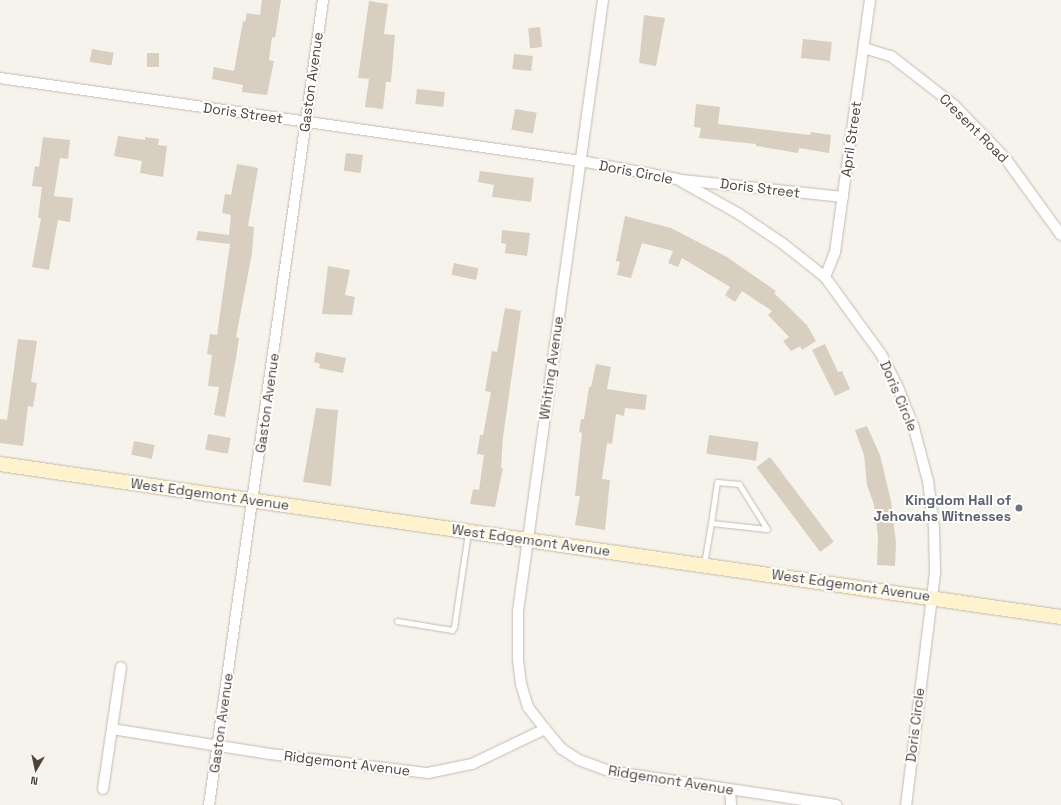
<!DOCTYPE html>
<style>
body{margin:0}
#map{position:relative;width:1061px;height:805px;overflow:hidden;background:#f6f3ec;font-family:"Space Grotesk",sans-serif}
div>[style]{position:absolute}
.building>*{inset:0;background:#d8cfc1;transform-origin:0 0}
.roads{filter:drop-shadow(0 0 1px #c2bbae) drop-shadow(0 0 1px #c2bbae)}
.lane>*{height:5px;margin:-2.5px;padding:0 2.5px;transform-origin:2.5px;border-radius:2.5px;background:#fff}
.street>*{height:10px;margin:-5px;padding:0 5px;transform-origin:5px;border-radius:5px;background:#fff}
.secondary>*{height:14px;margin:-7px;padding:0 7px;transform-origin:7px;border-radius:7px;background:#fff3cd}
.dots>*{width:11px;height:11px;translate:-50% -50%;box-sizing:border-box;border:2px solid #fff;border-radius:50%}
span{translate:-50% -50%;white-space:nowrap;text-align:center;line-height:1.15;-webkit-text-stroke:4px #fff;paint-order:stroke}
.street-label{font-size:14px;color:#4b4439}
.worship-label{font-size:14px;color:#5b616d;font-weight:700}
.right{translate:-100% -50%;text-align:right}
.north{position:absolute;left:16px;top:749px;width:40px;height:40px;-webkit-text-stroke:3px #fff;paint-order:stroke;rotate:189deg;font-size:11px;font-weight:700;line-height:16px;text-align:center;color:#4b4439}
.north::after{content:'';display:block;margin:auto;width:14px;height:18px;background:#4b4439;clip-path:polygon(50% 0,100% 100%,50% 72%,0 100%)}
</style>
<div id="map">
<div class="building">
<i style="clip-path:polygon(262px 0,281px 0,275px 38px,272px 37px,269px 60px,274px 61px,267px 95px,242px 92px,243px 85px,212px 79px,214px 67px,234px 71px,243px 21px,245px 22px,247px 13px,260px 15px)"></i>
<i style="clip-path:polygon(369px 1px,388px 4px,384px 34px,395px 35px,391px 82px,386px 82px,383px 109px,365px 107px,369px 79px,358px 78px)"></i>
<i style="clip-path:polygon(644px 15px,665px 18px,656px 66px,639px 63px)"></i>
<i style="left:540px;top:27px;width:20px;height:12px;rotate:84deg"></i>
<i style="left:803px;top:39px;width:29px;height:19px;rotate:6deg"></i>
<i style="left:92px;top:49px;width:22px;height:13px;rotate:10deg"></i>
<i style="left:147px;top:53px;width:12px;height:14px"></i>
<i style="left:514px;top:54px;width:19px;height:15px;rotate:6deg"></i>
<i style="left:417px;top:89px;width:28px;height:15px;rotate:6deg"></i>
<i style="clip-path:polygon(696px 104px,720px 107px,718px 124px,810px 135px,811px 132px,831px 135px,829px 153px,799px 148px,798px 153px,756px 146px,756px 144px,699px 138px,701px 128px,694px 127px)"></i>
<i style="left:515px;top:109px;width:22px;height:21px;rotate:10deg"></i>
<i style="clip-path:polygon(118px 136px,145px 140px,145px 137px,159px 139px,158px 145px,167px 146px,163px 177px,140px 173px,142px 161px,114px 156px)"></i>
<i style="clip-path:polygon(43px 137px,70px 140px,68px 159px,60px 158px,54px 196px,73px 198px,70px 222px,58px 220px,49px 270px,32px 267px,41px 218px,38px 218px,42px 187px,32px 186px,35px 166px,39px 167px)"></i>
<i style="left:346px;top:153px;width:17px;height:18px;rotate:7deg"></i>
<i style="clip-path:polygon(237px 164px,258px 168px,248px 226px,254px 227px,252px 253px,236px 337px,239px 338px,236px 358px,225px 417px,214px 415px,219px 387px,208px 386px,212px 355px,207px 354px,210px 334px,217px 335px,230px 244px,196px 240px,198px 231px,229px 235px,231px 215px,222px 213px,225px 194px,231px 195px)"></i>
<i style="clip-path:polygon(480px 171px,534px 178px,531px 202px,492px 197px,494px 185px,478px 182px)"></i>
<i style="clip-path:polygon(625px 216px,671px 228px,727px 257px,776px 291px,774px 293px,807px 325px,816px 341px,802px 350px,800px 346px,791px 351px,783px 341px,789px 337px,768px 315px,772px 311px,742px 291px,735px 302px,725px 295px,730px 287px,682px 258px,678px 267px,668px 263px,673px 251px,642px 243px,631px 278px,617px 275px,620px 262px,616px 261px)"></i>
<i style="clip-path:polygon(502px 230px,530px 233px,527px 256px,505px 253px,506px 244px,501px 243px)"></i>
<i style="left:454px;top:263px;width:25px;height:12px;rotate:12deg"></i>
<i style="clip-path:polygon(328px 266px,350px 270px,345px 295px,355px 297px,352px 315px,322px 314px)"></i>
<i style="clip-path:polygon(505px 308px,521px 311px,503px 437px,501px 468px,503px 468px,495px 507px,470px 504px,473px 489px,479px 490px,484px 455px,477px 454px,480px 435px,483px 435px,491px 392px,485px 391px,492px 351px,497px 352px)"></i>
<i style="clip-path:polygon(18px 339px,37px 341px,31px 382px,37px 383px,33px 407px,28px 406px,23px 446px,0 443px,0 419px,7px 420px)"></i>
<i style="clip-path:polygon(825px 344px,838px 372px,842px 371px,850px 389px,835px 396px,812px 350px)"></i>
<i style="clip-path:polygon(316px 352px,346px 358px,343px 373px,319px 368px,320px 364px,314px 362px)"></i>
<i style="clip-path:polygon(596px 364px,611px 367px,607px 389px,647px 395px,645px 410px,625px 408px,624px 416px,616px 414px,612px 444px,607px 443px,602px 479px,610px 480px,605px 530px,575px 525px,580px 496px,575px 496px,582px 433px,579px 432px,581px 419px,584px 419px,589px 387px,591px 387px)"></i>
<i style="clip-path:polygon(316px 408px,338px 410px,331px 486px,303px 482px)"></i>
<i style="clip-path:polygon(867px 426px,880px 455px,891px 501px,896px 543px,895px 566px,877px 565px,878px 536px,874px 505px,867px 485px,864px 455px,855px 430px)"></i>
<i style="left:208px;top:434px;width:23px;height:16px;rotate:10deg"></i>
<i style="left:709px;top:435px;width:50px;height:19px;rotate:8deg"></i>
<i style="left:134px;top:441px;width:21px;height:14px;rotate:11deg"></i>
<i style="left:770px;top:457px;width:106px;height:17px;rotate:53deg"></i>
</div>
<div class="roads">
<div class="lane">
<i style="left:704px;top:564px;width:42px;rotate:-80.3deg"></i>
<i style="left:711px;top:523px;width:41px;rotate:-81.7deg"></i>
<i style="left:717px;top:482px;width:22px;rotate:5deg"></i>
<i style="left:739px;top:484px;width:53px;rotate:58.1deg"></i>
<i style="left:767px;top:529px;width:56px;rotate:-173.9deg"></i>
<i style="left:397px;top:621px;width:56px;rotate:9.3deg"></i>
<i style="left:452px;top:630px;width:4px;rotate:-56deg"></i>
<i style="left:454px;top:627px;width:96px;rotate:-81.6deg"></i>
</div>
<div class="street">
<i style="left:864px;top:48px;width:28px;rotate:17deg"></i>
<i style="left:891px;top:56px;width:80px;rotate:37.9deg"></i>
<i style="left:954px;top:105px;width:75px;rotate:46.1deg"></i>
<i style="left:1006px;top:159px;width:94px;rotate:54.1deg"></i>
<i style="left:0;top:78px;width:587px;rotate:8.13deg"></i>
<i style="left:581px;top:161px;width:98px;rotate:10.6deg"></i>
<i style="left:677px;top:179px;width:71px;rotate:29.4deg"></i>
<i style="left:739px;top:214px;width:52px;rotate:34deg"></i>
<i style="left:782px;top:243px;width:55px;rotate:38.3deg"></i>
<i style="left:825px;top:277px;width:95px;rotate:54deg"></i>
<i style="left:881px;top:354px;width:35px;rotate:63deg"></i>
<i style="left:897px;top:385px;width:46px;rotate:68.4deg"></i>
<i style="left:914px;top:428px;width:55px;rotate:75.2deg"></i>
<i style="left:928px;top:481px;width:47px;rotate:82.7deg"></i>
<i style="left:934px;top:528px;width:45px;rotate:88.7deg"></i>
<i style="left:935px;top:573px;width:234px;rotate:97.1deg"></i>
<i style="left:682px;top:180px;width:162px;rotate:6deg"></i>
<i style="left:825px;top:277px;width:27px;rotate:-68deg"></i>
<i style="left:835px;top:252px;width:254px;rotate:-82.1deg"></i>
<i style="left:112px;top:729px;width:160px;rotate:9deg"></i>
<i style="left:270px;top:754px;width:159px;rotate:6.9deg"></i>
<i style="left:428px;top:773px;width:45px;rotate:-11.6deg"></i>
<i style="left:472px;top:764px;width:81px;rotate:-25.6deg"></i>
<i style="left:545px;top:729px;width:26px;rotate:50deg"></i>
<i style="left:562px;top:749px;width:20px;rotate:33deg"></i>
<i style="left:579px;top:760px;width:32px;rotate:20deg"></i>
<i style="left:609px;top:771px;width:230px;rotate:8.5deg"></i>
<i style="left:545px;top:729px;width:28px;rotate:-128deg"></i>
<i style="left:528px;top:707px;width:24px;rotate:-107deg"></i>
<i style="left:521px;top:684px;width:24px;rotate:-97deg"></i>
<i style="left:518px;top:660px;width:49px;rotate:-90deg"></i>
<i style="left:518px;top:611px;width:617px;rotate:-82.08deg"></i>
<i style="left:103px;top:789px;width:123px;rotate:-81.6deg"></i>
<i style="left:730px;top:790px;width:15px;rotate:86deg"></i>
<i style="left:209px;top:805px;width:813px;rotate:-81.94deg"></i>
</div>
<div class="secondary">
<i style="left:0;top:464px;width:1072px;rotate:8.21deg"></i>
</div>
</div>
<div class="dots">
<i style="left:1019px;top:508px;background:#6b7280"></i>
</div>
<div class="street-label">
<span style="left:311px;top:82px;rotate:-82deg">Gaston Avenue</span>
<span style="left:243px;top:113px;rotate:8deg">Doris Street</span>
<span style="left:974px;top:128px;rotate:45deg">Cresent Road</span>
<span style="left:851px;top:139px;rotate:-82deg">April Street</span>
<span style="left:636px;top:172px;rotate:11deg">Doris Circle</span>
<span style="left:760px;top:188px;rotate:7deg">Doris Street</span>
<span style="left:551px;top:368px;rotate:-82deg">Whiting Avenue</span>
<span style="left:899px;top:396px;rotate:67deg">Doris Circle</span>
<span style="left:267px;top:403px;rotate:-82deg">Gaston Avenue</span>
<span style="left:210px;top:494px;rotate:8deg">West Edgemont Avenue</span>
<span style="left:531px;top:540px;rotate:8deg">West Edgemont Avenue</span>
<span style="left:851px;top:585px;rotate:8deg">West Edgemont Avenue</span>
<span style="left:221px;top:723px;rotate:-82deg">Gaston Avenue</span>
<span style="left:915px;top:725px;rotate:-83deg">Doris Circle</span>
<span style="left:347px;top:763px;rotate:7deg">Ridgemont Avenue</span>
<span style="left:671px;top:780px;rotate:9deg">Ridgemont Avenue</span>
</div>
<div class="worship-label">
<span class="right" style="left:1011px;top:508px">Kingdom Hall of<br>Jehovahs Witnesses</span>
</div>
<div class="north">N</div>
</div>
